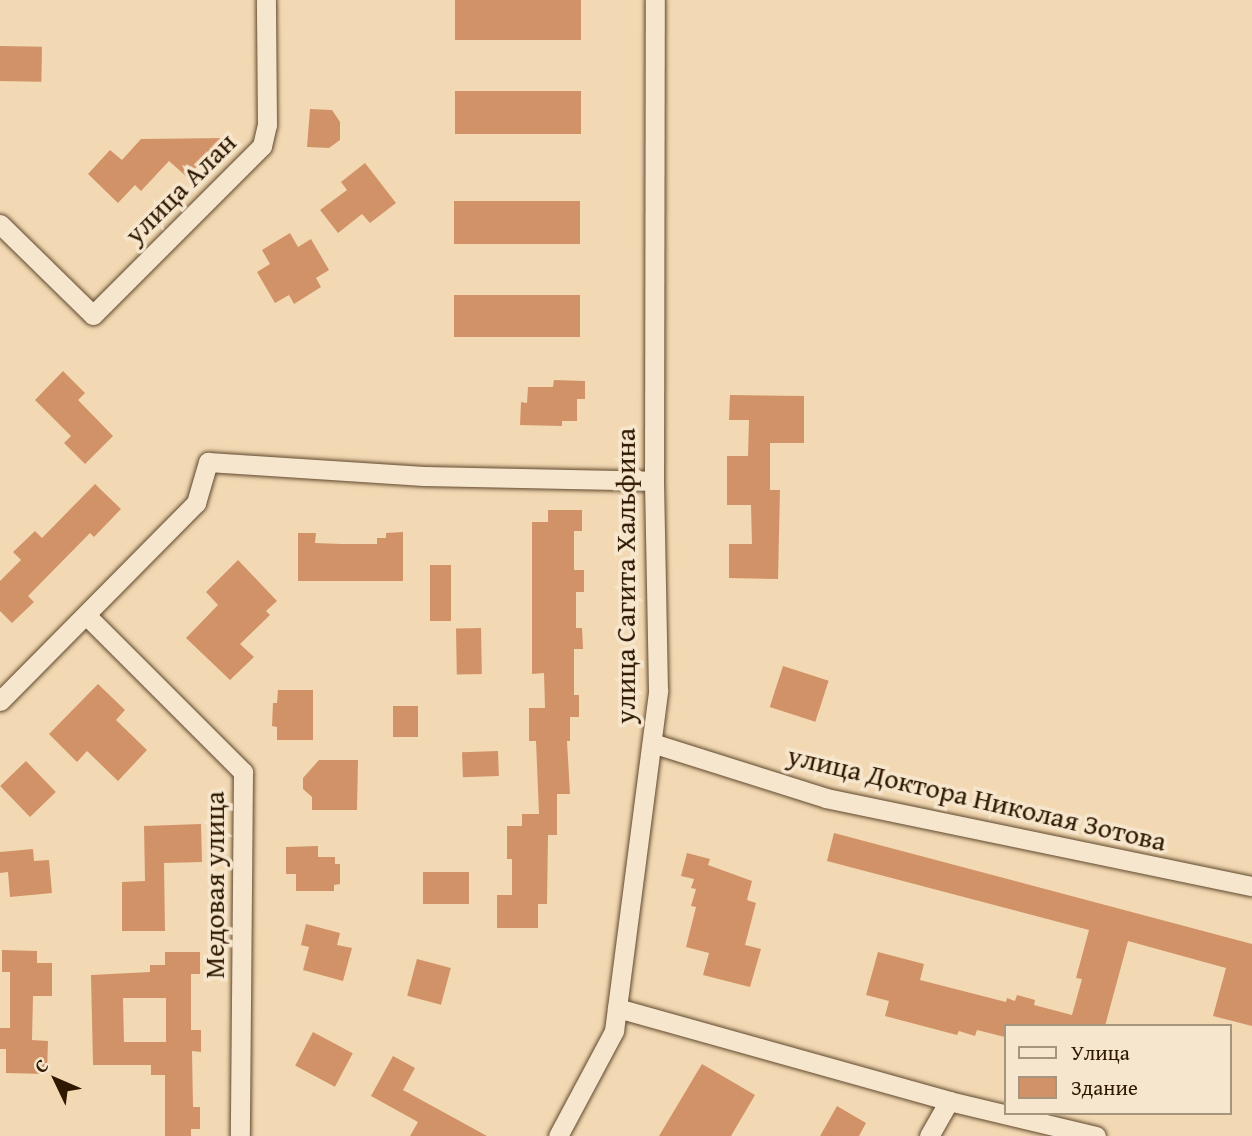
<!DOCTYPE html>
<meta charset="utf-8">
<style>
body{margin:0}
#map{position:relative;width:1252px;height:1136px;overflow:hidden;background:#f2d9b3;font-family:"Gentium Book Plus",serif}
div>[style]{position:absolute}
.building>*{inset:0;background:#d29267;transform-origin:0 0}
.roads{filter:drop-shadow(0 0 2px #60482d) drop-shadow(0 0 2px #60482d)}
.minor>*{height:19px;margin:-9.5px;padding:0 9.5px;transform-origin:9.5px;border-radius:9.5px;background:#f7e6ce}
span{translate:-50% -50%;white-space:nowrap;text-align:center;line-height:1.15;-webkit-text-stroke:7px #f7e6ce;paint-order:stroke}
.street-label{font-size:28px;color:#301800}
.legend{position:absolute;left:1004px;top:1024px;width:228px;height:91px;box-sizing:border-box;background:#f7e6ce;border:2px solid #a7947c;margin:0;padding:9px 12px;list-style:none;font-size:21px;color:#301800}
.legend li{display:flex;align-items:center;gap:14px;height:35px}
.legend b{width:35px;border:2px solid #a7947c}
.north{position:absolute;left:21px;top:1045px;width:70px;height:70px;-webkit-text-stroke:5px #f7e6ce;paint-order:stroke;rotate:314deg;font-size:19px;font-weight:700;line-height:28px;text-align:center;color:#301800}
.north::after{content:'';display:block;margin:auto;width:24px;height:32px;background:#301800;clip-path:polygon(50% 0,100% 100%,50% 72%,0 100%)}
</style>
<div id="map">
<div class="building">
<i style="left:455px;top:0;width:126px;height:40px"></i>
<i style="left:0;top:46px;width:42px;height:35px;rotate:1deg"></i>
<i style="left:455px;top:91px;width:126px;height:43px"></i>
<i style="clip-path:polygon(310px 109px,332px 110px,340px 122px,340px 140px,329px 148px,307px 147px)"></i>
<i style="clip-path:polygon(225px 138px,187px 177px,169px 161px,141px 191px,135px 185px,118px 203px,88px 174px,110px 150px,122px 160px,141px 139px)"></i>
<i style="clip-path:polygon(365px 163px,396px 203px,370px 223px,362px 214px,338px 233px,320px 210px,347px 190px,341px 182px)"></i>
<i style="left:454px;top:201px;width:126px;height:43px"></i>
<i style="clip-path:polygon(290px 233px,298px 247px,311px 239px,329px 270px,316px 278px,321px 287px,294px 304px,289px 295px,275px 303px,257px 272px,270px 264px,262px 250px)"></i>
<i style="left:454px;top:295px;width:126px;height:42px"></i>
<i style="clip-path:polygon(63px 371px,85px 393px,78px 400px,113px 436px,85px 464px,64px 443px,71px 436px,35px 400px)"></i>
<i style="clip-path:polygon(554px 380px,585px 381px,585px 399px,577px 399px,577px 421px,562px 421px,562px 426px,520px 425px,521px 402px,527px 403px,528px 387px,553px 387px)"></i>
<i style="clip-path:polygon(730px 395px,804px 396px,804px 443px,770px 443px,770px 490px,780px 490px,778px 579px,729px 578px,729px 544px,752px 544px,751px 505px,727px 505px,727px 456px,748px 456px,749px 420px,729px 420px)"></i>
<i style="clip-path:polygon(95px 484px,121px 509px,94px 537px,90px 533px,28px 596px,34px 602px,12px 623px,0 611px,0 581px,21px 560px,13px 552px,35px 531px,42px 538px)"></i>
<i style="clip-path:polygon(548px 510px,582px 510px,582px 531px,574px 531px,574px 570px,584px 570px,584px 592px,576px 592px,576px 628px,582px 628px,583px 649px,574px 649px,574px 695px,579px 695px,579px 717px,570px 717px,570px 741px,567px 741px,570px 794px,557px 794px,557px 835px,548px 835px,547px 904px,538px 904px,538px 928px,497px 928px,497px 895px,512px 895px,512px 859px,507px 859px,507px 826px,522px 826px,522px 814px,539px 814px,536px 741px,529px 741px,529px 708px,545px 708px,544px 673px,532px 674px,532px 522px,548px 522px)"></i>
<i style="clip-path:polygon(403px 532px,403px 581px,298px 581px,298px 533px,316px 533px,315px 543px,341px 544px,377px 544px,377px 538px,386px 538px,386px 533px)"></i>
<i style="clip-path:polygon(238px 560px,277px 601px,266px 611px,270px 615px,240px 644px,254px 657px,230px 680px,186px 638px,218px 605px,206px 592px)"></i>
<i style="left:430px;top:565px;width:21px;height:56px"></i>
<i style="left:481px;top:628px;width:46px;height:25px;rotate:89deg"></i>
<i style="left:783px;top:666px;width:48px;height:43px;rotate:18deg"></i>
<i style="clip-path:polygon(98px 684px,125px 710px,116px 720px,147px 750px,118px 781px,87px 751px,77px 762px,49px 734px)"></i>
<i style="clip-path:polygon(278px 690px,313px 690px,313px 740px,277px 740px,277px 727px,272px 726px,273px 703px,277px 703px)"></i>
<i style="left:393px;top:706px;width:25px;height:31px"></i>
<i style="left:498px;top:751px;width:25px;height:36px;rotate:88deg"></i>
<i style="clip-path:polygon(319px 760px,358px 760px,357px 810px,312px 810px,312px 797px,303px 789px,303px 778px)"></i>
<i style="left:26px;top:761px;width:43px;height:36px;rotate:46deg"></i>
<i style="clip-path:polygon(201px 824px,202px 862px,164px 863px,165px 931px,122px 931px,122px 882px,145px 881px,144px 826px)"></i>
<i style="clip-path:polygon(834px 833px,1252px 944px,1252px 1026px,1213px 1016px,1226px 968px,1128px 941px,1105px 1026px,1005px 1026px,1005px 1037px,977px 1030px,975px 1036px,959px 1031px,957px 1035px,885px 1016px,889px 1001px,866px 995px,878px 952px,924px 964px,920px 980px,1006px 1002px,1007px 998px,1015px 1001px,1017px 995px,1035px 1000px,1034px 1005px,1072px 1015px,1082px 979px,1076px 978px,1089px 930px,827px 861px)"></i>
<i style="clip-path:polygon(318px 846px,318px 857px,335px 857px,335px 864px,340px 864px,340px 884px,334px 885px,334px 891px,296px 891px,296px 874px,286px 874px,286px 847px)"></i>
<i style="clip-path:polygon(33px 849px,34px 861px,49px 860px,52px 893px,10px 897px,8px 872px,0 873px,0 852px)"></i>
<i style="clip-path:polygon(687px 853px,710px 859px,708px 865px,752px 881px,747px 900px,756px 903px,745px 945px,761px 949px,750px 987px,703px 975px,709px 953px,686px 947px,696px 907px,691px 906px,696px 889px,691px 888px,694px 879px,681px 876px)"></i>
<i style="left:423px;top:872px;width:46px;height:32px"></i>
<i style="clip-path:polygon(306px 924px,340px 933px,337px 945px,352px 948px,343px 981px,303px 970px,309px 947px,301px 945px)"></i>
<i style="clip-path:polygon(2px 950px,37px 951px,37px 963px,52px 963px,52px 996px,33px 996px,32px 1040px,48px 1041px,47px 1074px,6px 1073px,6px 1049px,0 1049px,0 1028px,10px 1028px,10px 972px,2px 972px)"></i>
<i style="clip-path:polygon(evenodd,165px 952px,200px 952px,200px 974px,191px 974px,191px 1030px,201px 1030px,201px 1052px,192px 1051px,193px 1107px,200px 1107px,200px 1129px,191px 1129px,191px 1136px,165px 1136px,165px 1075px,151px 1075px,151px 1065px,93px 1065px,91px 975px,150px 972px,150px 965px,165px 965px,165px 952px,123px 998px,166px 998px,166px 1042px,124px 1042px,123px 998px)"></i>
<i style="left:417px;top:959px;width:35px;height:38px;rotate:15deg"></i>
<i style="left:313px;top:1032px;width:45px;height:38px;rotate:28deg"></i>
<i style="clip-path:polygon(393px 1056px,415px 1068px,403px 1090px,487px 1136px,410px 1136px,418px 1122px,371px 1096px)"></i>
<i style="clip-path:polygon(702px 1064px,755px 1095px,731px 1136px,659px 1136px)"></i>
<i style="clip-path:polygon(837px 1106px,866px 1123px,859px 1136px,820px 1136px)"></i>
</div>
<div class="roads">
<div class="minor">
<i style="left:0;top:224px;width:130px;rotate:44.4deg"></i>
<i style="left:93px;top:315px;width:239px;rotate:-45deg"></i>
<i style="left:262px;top:146px;width:22px;rotate:-77deg"></i>
<i style="left:267px;top:125px;width:125px;rotate:-90.5deg"></i>
<i style="left:87px;top:616px;width:221px;rotate:45deg"></i>
<i style="left:243px;top:772px;width:364px;rotate:90.5deg"></i>
<i style="left:0;top:701px;width:279px;rotate:-45.3deg"></i>
<i style="left:196px;top:503px;width:43px;rotate:-73.7deg"></i>
<i style="left:208px;top:462px;width:216px;rotate:3.7deg"></i>
<i style="left:424px;top:476px;width:230px;rotate:1.2deg"></i>
<i style="left:652px;top:743px;width:182px;rotate:17.5deg"></i>
<i style="left:826px;top:798px;width:435px;rotate:11.7deg"></i>
<i style="left:617px;top:1008px;width:345px;rotate:15.6deg"></i>
<i style="left:949px;top:1101px;width:151px;rotate:13.4deg"></i>
<i style="left:558px;top:1136px;width:119px;rotate:-61.9deg"></i>
<i style="left:614px;top:1031px;width:344px;rotate:-82.6deg"></i>
<i style="left:658px;top:690px;width:209px;rotate:-91.1deg"></i>
<i style="left:654px;top:481px;width:481px;rotate:-89.9deg"></i>
<i style="left:929px;top:1136px;width:40px;rotate:-60.3deg"></i>
</div>
</div>
<div class="street-label">
<span style="left:180px;top:188px;rotate:-45deg">улица Алан</span>
<span style="left:625px;top:576px;rotate:-90deg">улица Сагита Хальфина</span>
<span style="left:977px;top:798px;rotate:13deg">улица Доктора Николая Зотова</span>
<span style="left:214px;top:885px;rotate:-90deg">Медовая улица</span>
</div>
<ul class="legend">
<li><b style="height:9px;background:#f7e6ce"></b>Улица</li>
<li><b style="height:19px;background:#d29267"></b>Здание</li>
</ul>
<div class="north">С</div>
</div>
